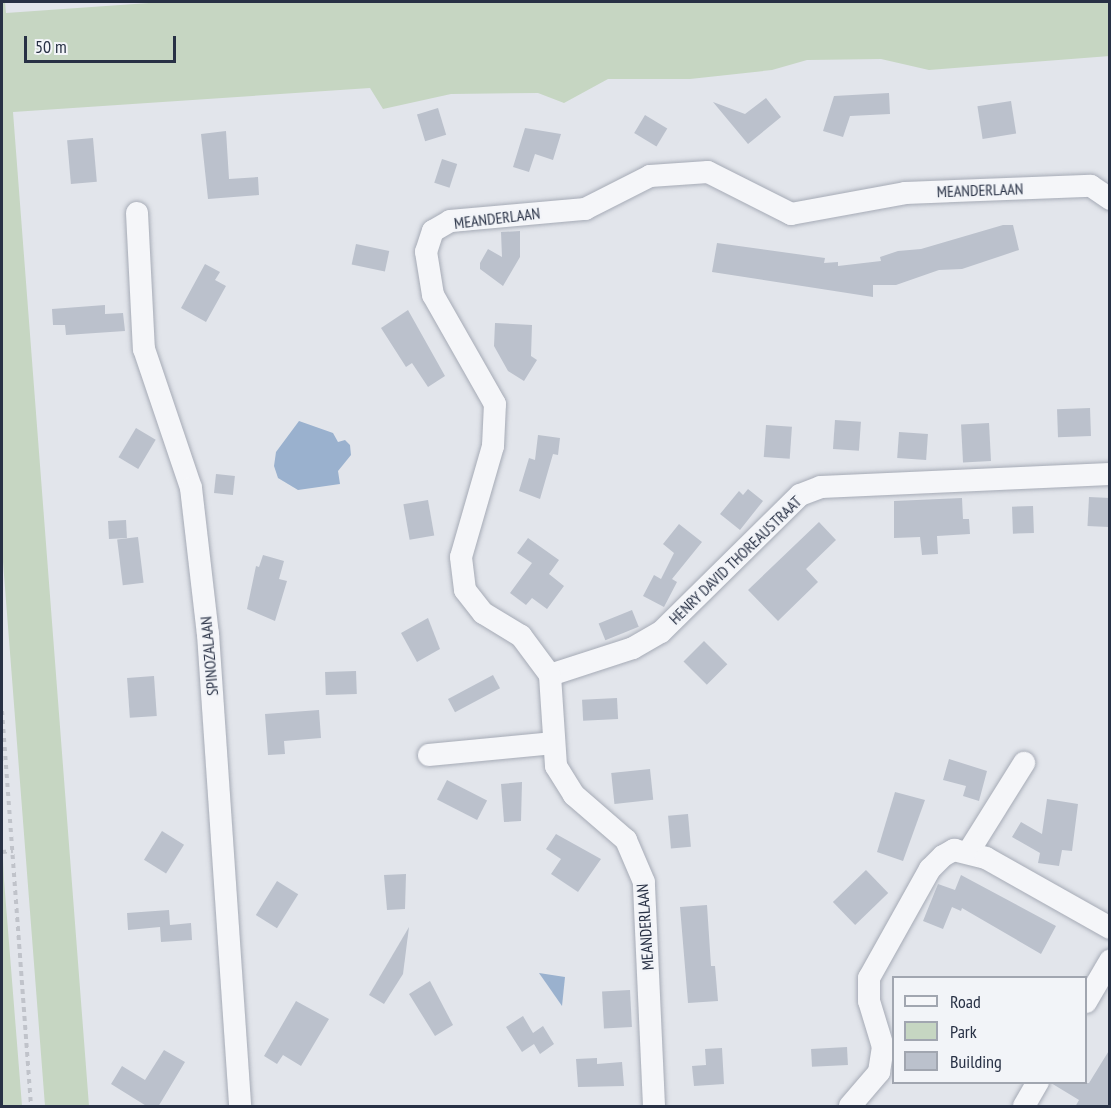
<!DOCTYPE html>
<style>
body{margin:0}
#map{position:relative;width:1111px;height:1108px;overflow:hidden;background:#e2e5eb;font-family:"PT Sans Narrow",sans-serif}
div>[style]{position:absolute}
.green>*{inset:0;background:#c6d6c2}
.water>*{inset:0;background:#9ab1ce}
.building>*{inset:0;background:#bbc1cc;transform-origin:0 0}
.path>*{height:4px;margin-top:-2px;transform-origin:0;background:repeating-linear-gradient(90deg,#c0c3ca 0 4.5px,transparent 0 9px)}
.roads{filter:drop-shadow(0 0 2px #a6abb6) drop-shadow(0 0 2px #a6abb6)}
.minor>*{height:22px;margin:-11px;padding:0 11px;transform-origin:11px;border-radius:11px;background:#f5f6f9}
span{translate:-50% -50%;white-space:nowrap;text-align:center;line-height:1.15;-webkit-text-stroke:4.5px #f2f4f8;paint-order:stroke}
.street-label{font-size:16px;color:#283145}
.frame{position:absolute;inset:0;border:3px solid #283145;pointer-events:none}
.legend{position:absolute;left:892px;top:976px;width:195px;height:108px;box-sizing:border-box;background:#f2f4f8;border:2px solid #a1a6b0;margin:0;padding:8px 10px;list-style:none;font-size:18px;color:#283145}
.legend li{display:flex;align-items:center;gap:12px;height:30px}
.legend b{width:30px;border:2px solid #a1a6b0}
.scale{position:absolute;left:24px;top:36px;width:152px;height:27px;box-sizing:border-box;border:3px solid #283145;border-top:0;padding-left:8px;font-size:18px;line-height:21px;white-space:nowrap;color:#283145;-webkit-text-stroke:4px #f2f4f8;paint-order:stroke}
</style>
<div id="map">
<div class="green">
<i style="clip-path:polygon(2px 2px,5px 2px,6px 13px,163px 2px,1109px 2px,1110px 56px,929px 70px,881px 59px,807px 60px,772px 70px,690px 79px,608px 79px,564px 103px,538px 93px,451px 94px,383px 109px,370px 88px,13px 112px,89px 1106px,45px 1106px,2px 549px)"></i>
<i style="clip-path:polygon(2px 836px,4px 880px,22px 1106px,2px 1106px)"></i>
</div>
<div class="water">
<i style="clip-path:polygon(299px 421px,333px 433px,338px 442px,345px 440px,350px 445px,351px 455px,338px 471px,340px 484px,298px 490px,278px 478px,274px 466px,276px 452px)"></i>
<i style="clip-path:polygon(539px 973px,565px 977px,562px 1006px)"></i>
</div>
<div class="building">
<i style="clip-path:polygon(889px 93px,890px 114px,850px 116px,843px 137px,823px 131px,834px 96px)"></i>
<i style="clip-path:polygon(766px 98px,781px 117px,748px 144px,713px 102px,745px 114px)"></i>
<i style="left:1011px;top:101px;width:33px;height:34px;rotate:81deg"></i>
<i style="left:438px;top:108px;width:28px;height:22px;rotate:73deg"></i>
<i style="left:645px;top:115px;width:26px;height:21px;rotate:31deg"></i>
<i style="clip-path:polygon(525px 128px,561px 134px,553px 160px,535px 154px,529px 172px,513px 167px)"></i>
<i style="clip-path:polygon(226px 131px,229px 179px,258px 177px,259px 195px,208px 199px,201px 134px)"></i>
<i style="left:93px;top:138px;width:44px;height:26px;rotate:85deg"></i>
<i style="left:442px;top:159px;width:16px;height:25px;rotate:18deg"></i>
<i style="clip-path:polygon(1003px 225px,1013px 225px,1019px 250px,962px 269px,939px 270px,896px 285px,873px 285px,873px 297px,712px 272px,717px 243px,825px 258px,824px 263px,838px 262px,838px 266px,881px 261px,880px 257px,898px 251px,921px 249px)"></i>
<i style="clip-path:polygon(520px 231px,520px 257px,503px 286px,480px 269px,480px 263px,488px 249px,502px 257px,501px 232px)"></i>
<i style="left:356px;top:244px;width:34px;height:21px;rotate:12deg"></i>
<i style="clip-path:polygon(205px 264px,220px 272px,215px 280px,226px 286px,206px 322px,181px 308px)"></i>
<i style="clip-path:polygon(105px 305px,105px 314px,123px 313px,125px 331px,66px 335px,65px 325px,53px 325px,52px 309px)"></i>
<i style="clip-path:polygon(408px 310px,445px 376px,428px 387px,412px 363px,406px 367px,381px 328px)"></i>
<i style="clip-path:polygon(495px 323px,532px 325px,531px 356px,537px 360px,524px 381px,508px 371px,494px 346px)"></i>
<i style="left:1090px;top:408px;width:28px;height:33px;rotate:88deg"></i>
<i style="left:835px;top:420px;width:26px;height:29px;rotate:4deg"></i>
<i style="left:989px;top:423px;width:38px;height:28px;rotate:87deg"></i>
<i style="left:766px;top:425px;width:26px;height:32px;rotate:4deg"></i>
<i style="left:136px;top:428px;width:23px;height:34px;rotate:31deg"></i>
<i style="left:899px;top:432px;width:29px;height:26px;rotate:4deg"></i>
<i style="clip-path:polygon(538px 435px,560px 438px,558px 455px,553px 454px,540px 499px,519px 491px,529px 458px,535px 460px)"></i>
<i style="left:216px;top:474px;width:19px;height:19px;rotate:6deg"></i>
<i style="clip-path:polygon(748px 489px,763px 501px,740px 530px,720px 514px,739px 491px,743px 495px)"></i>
<i style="left:1089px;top:497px;width:21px;height:29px;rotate:3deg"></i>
<i style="clip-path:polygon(962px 498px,963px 519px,969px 519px,970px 534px,937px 536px,938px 554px,922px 555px,920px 537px,894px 538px,894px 501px)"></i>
<i style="left:428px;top:500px;width:36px;height:25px;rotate:80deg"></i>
<i style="left:1033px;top:506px;width:27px;height:21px;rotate:88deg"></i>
<i style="left:126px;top:520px;width:18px;height:18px;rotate:87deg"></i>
<i style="clip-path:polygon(819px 522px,836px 540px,806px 569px,818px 582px,778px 621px,748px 590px)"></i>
<i style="clip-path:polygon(679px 524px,702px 542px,672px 579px,677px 582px,664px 607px,643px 596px,654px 575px,661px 579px,674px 553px,663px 544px)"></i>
<i style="left:138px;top:537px;width:46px;height:21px;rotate:83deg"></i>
<i style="clip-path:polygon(528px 538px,559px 560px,549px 574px,564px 586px,547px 609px,532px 598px,526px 605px,510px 593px,532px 563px,517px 553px)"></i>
<i style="clip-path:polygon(263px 555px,284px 561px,279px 579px,287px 581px,275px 621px,247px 609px,256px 566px,259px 567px)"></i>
<i style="left:632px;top:610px;width:18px;height:36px;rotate:68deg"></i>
<i style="clip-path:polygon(428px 618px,440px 649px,417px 662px,401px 633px)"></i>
<i style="left:704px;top:641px;width:33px;height:29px;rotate:45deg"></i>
<i style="left:356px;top:671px;width:23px;height:31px;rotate:88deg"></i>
<i style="left:493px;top:675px;width:15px;height:51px;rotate:62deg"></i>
<i style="left:154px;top:676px;width:40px;height:27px;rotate:86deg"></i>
<i style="left:617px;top:698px;width:21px;height:35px;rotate:87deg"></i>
<i style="clip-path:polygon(319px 710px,321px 738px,284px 741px,285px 754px,268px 755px,265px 714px)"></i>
<i style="clip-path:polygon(949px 759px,987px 771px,979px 801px,963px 796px,966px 786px,943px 780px)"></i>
<i style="left:650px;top:769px;width:31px;height:39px;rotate:84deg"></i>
<i style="left:447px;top:780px;width:45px;height:22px;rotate:27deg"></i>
<i style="clip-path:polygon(522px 782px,521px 821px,504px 822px,501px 784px)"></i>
<i style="clip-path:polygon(895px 792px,925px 800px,903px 861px,877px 852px)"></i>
<i style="clip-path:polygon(1047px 799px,1078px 804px,1072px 851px,1062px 850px,1059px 866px,1038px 863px,1040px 853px,1012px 837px,1021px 822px,1042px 834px)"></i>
<i style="left:688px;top:814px;width:33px;height:20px;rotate:85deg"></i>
<i style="left:162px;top:831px;width:26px;height:34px;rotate:32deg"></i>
<i style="clip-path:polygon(556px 834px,601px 859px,578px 892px,551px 874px,561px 859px,546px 849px)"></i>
<i style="left:866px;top:870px;width:32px;height:46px;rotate:46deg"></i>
<i style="clip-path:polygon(406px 874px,405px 909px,387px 910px,384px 875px)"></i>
<i style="clip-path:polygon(961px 875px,1056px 926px,1041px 954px,962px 908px,961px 911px,952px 907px,943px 929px,923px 921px,938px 884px,955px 890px)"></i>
<i style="left:277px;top:881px;width:25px;height:40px;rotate:32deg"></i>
<i style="clip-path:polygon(707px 905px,711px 966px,715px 966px,718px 1001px,688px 1003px,680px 907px)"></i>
<i style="clip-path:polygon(169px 910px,170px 925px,191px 923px,192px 940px,161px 942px,160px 927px,128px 930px,127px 913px)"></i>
<i style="clip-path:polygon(409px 927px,403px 974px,384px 1004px,369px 995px)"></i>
<i style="clip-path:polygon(430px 981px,453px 1025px,435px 1036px,409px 994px)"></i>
<i style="left:630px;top:990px;width:37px;height:28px;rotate:87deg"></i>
<i style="clip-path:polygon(296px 1001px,329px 1019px,301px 1066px,283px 1055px,277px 1064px,264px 1056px)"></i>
<i style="clip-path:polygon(523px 1016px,533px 1033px,543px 1026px,554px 1044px,540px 1054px,534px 1044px,522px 1052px,506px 1027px)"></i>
<i style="left:847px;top:1047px;width:18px;height:36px;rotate:87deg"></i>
<i style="clip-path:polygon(722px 1048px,724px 1084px,694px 1086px,692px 1066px,706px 1065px,705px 1049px)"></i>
<i style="clip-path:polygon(1110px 1049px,1110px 1107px,1075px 1107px,1079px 1100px,1051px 1083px,1089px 1083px)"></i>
<i style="clip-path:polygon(164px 1050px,185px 1062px,158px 1107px,148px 1107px,111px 1084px,122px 1066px,145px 1080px)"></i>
<i style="clip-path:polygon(597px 1058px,597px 1064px,622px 1062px,624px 1086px,578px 1087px,576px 1059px)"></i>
</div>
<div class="path">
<i style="left:2px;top:711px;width:396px;rotate:85.8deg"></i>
<i style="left:2px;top:852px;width:11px;rotate:-5deg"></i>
</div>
<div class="roads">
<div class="minor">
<i style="left:137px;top:213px;width:136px;rotate:87.1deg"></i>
<i style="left:144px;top:349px;width:147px;rotate:71.3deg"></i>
<i style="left:191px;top:488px;width:147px;rotate:83.4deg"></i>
<i style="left:208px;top:634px;width:473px;rotate:86.1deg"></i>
<i style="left:550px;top:675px;width:87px;rotate:-18deg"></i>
<i style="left:633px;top:648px;width:32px;rotate:-30deg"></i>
<i style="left:661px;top:632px;width:195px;rotate:-44.6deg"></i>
<i style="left:800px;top:495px;width:22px;rotate:-21deg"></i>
<i style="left:821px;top:487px;width:289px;rotate:-2.6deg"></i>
<i style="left:429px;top:755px;width:125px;rotate:-5.5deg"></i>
<i style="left:969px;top:851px;width:104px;rotate:-58deg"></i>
<i style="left:1086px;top:1002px;width:48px;rotate:-59.7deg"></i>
<i style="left:654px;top:1106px;width:224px;rotate:-92.6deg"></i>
<i style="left:644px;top:882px;width:46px;rotate:-113.2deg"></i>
<i style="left:626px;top:840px;width:69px;rotate:-139.1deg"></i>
<i style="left:574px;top:795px;width:34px;rotate:-122deg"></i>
<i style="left:556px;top:766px;width:91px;rotate:-93.8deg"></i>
<i style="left:550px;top:675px;width:49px;rotate:-126.6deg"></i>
<i style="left:521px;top:636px;width:44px;rotate:-148.8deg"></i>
<i style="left:483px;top:613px;width:29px;rotate:-128deg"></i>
<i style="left:465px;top:590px;width:33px;rotate:-97deg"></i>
<i style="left:461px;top:557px;width:116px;rotate:-73.9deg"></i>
<i style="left:493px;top:446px;width:42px;rotate:-87.3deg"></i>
<i style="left:495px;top:404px;width:125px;rotate:-119.6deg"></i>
<i style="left:433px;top:295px;width:44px;rotate:-99.2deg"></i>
<i style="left:426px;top:252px;width:22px;rotate:-72deg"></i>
<i style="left:433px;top:231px;width:20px;rotate:-30deg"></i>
<i style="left:450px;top:221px;width:136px;rotate:-5.1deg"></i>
<i style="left:585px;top:209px;width:73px;rotate:-26.9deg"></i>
<i style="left:650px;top:176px;width:58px;rotate:-3.9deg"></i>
<i style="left:708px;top:172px;width:93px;rotate:26.8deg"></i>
<i style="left:791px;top:214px;width:116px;rotate:-10.4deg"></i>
<i style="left:905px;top:193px;width:186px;rotate:-2.2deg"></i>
<i style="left:1091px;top:186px;width:23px;rotate:34deg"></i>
<i style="left:850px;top:1106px;width:45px;rotate:-49.5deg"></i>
<i style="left:879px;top:1072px;width:25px;rotate:-81deg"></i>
<i style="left:883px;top:1047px;width:48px;rotate:-106.9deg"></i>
<i style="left:869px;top:1001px;width:23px;rotate:-90deg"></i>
<i style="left:869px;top:978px;width:125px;rotate:-60.8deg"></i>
<i style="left:930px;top:869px;width:18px;rotate:-45deg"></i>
<i style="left:943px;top:856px;width:13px;rotate:-29deg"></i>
<i style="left:954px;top:850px;width:33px;rotate:14deg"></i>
<i style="left:986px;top:858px;width:142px;rotate:29.4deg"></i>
<i style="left:1024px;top:1106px;width:28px;rotate:-60deg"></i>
</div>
</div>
<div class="street-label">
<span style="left:980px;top:190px;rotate:-2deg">MEANDERLAAN</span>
<span style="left:497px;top:218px;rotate:-7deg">MEANDERLAAN</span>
<span style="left:735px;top:560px;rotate:-44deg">HENRY DAVID THOREAUSTRAAT</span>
<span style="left:209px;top:656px;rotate:-95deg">SPINOZALAAN</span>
<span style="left:645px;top:927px;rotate:-94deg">MEANDERLAAN</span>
</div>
<div class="frame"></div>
<ul class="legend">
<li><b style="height:8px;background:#f5f6f9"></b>Road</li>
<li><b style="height:16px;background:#c6d6c2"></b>Park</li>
<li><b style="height:16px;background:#bbc1cc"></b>Building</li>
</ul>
<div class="scale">50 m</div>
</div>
